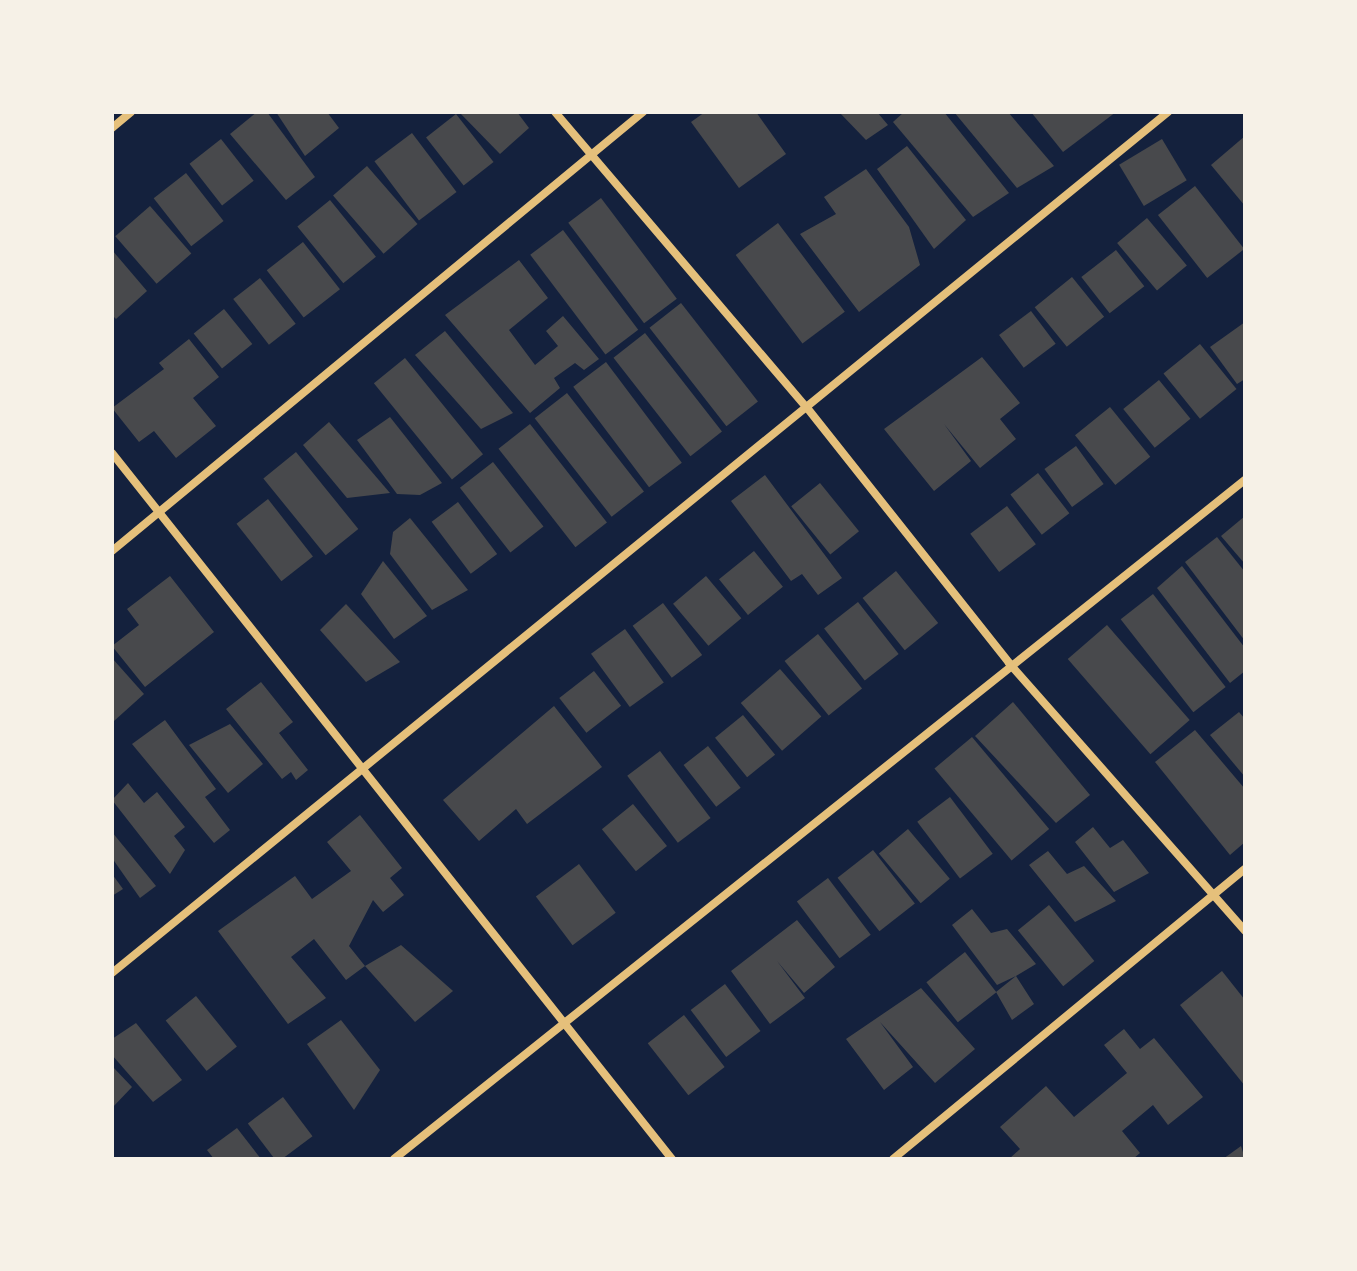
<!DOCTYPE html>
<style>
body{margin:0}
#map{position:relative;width:1357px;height:1271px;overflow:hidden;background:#14213d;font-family:"PT Sans Narrow",sans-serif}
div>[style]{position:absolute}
.building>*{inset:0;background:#48494c;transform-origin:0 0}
.minor>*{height:8px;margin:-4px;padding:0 4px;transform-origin:4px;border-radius:4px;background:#e5c07b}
span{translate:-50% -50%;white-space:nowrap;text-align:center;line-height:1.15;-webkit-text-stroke:6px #f6f1e7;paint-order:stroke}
.frame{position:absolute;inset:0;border:114px solid #f6f1e7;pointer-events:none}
</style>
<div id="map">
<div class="building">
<i style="clip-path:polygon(257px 112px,267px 112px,315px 177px,286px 200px,230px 134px)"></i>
<i style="clip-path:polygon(276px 112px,327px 112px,339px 128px,305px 156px)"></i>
<i style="clip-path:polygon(459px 112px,517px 112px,529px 128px,500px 154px)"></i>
<i style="clip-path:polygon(705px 112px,756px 112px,786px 154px,739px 188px,691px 122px)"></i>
<i style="clip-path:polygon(839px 112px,877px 112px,888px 125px,866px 140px)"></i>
<i style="clip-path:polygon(904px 112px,944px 112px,1009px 193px,973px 217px,893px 122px)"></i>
<i style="clip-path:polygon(954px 112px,1008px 112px,1054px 166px,1017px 188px)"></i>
<i style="clip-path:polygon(1031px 112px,1116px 112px,1063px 152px)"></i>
<i style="left:456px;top:114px;width:61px;height:38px;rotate:52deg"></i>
<i style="left:412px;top:133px;width:74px;height:47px;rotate:53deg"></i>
<i style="clip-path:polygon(1245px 136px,1245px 206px,1211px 165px)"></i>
<i style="left:221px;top:139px;width:53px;height:40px;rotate:52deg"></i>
<i style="left:1162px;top:139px;width:48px;height:50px;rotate:59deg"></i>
<i style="clip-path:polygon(907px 146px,966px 220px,934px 249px,877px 169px)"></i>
<i style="left:367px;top:166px;width:77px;height:45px;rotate:49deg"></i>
<i style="clip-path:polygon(866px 169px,909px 227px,920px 265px,859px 312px,800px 234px,836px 214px,824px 197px)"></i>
<i style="left:186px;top:173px;width:61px;height:41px;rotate:52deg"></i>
<i style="left:1195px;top:186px;width:80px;height:47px;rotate:52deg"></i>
<i style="left:601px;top:198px;width:126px;height:41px;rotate:53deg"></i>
<i style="left:330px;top:200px;width:73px;height:42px;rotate:51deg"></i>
<i style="left:150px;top:206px;width:63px;height:46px;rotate:49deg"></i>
<i style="left:1147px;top:218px;width:62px;height:39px;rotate:50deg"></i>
<i style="left:778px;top:223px;width:111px;height:53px;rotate:53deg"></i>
<i style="left:563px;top:230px;width:125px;height:41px;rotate:53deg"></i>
<i style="left:303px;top:242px;width:60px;height:46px;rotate:52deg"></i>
<i style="clip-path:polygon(112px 250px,147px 291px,116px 319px,112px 315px)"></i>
<i style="left:1116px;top:250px;width:46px;height:44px;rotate:52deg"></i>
<i style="clip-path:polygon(519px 260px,548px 298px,509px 330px,535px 365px,558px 346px,546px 331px,563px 316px,599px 359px,584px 370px,575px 363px,554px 378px,560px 388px,530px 413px,445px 315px)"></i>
<i style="left:1072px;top:277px;width:51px;height:48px;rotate:51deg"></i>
<i style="left:260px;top:278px;width:58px;height:34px;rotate:52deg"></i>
<i style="left:681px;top:303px;width:125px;height:40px;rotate:52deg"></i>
<i style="left:224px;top:309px;width:45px;height:39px;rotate:51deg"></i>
<i style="left:1031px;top:311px;width:41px;height:40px;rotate:53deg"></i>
<i style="clip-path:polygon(1245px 322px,1245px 379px,1237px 384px,1210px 347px)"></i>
<i style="clip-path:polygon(445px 331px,513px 413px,481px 429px,415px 355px)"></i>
<i style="left:645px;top:333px;width:125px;height:40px;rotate:52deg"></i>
<i style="clip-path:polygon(189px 339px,219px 377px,193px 398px,216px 426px,176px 458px,154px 431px,139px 442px,112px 408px,164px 369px,159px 363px)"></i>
<i style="left:1200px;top:344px;width:58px;height:47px;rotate:51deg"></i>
<i style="clip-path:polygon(982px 357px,1020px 403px,1000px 419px,1016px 439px,980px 468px,944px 424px,971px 461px,934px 491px,884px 429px)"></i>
<i style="left:405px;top:358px;width:124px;height:40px;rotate:51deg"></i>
<i style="left:606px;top:362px;width:126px;height:41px;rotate:53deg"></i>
<i style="left:1159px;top:380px;width:50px;height:46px;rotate:51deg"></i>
<i style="left:567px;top:393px;width:125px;height:41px;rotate:52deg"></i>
<i style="left:1110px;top:407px;width:64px;height:45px;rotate:51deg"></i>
<i style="clip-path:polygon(390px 417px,442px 483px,420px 495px,397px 494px,357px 440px)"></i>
<i style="clip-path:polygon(329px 422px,390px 493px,347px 498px,303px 445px)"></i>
<i style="left:530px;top:424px;width:125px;height:40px;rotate:52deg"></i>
<i style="left:1076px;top:446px;width:47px;height:39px;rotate:54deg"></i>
<i style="left:296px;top:452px;width:99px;height:42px;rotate:51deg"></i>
<i style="left:493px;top:462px;width:82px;height:42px;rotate:52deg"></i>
<i style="left:1038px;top:473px;width:51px;height:35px;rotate:52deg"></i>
<i style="clip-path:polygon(765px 475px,842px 578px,818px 595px,802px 574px,791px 581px,731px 501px)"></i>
<i style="left:820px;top:483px;width:62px;height:37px;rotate:51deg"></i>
<i style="left:268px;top:499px;width:73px;height:40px;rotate:52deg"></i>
<i style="left:458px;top:502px;width:65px;height:33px;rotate:53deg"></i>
<i style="left:1007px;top:506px;width:48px;height:46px;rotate:53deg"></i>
<i style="clip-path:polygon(1245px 516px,1245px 564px,1221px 536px)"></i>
<i style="clip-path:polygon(410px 518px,468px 590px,432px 610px,390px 554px,393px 532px)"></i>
<i style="clip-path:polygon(1217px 537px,1245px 572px,1245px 641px,1185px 562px)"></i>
<i style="left:754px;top:551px;width:46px;height:45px;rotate:51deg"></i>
<i style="clip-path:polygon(383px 561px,427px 616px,394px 639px,361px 594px)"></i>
<i style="clip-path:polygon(1182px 566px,1245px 648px,1245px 671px,1230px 683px,1157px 588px)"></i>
<i style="left:896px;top:571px;width:67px;height:43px;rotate:51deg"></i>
<i style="clip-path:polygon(170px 576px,214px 632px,145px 687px,112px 646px,139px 625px,127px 609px)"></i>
<i style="left:706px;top:576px;width:55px;height:43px;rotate:50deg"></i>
<i style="left:1153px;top:594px;width:118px;height:41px;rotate:52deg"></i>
<i style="left:858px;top:602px;width:66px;height:43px;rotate:52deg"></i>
<i style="left:663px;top:603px;width:65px;height:38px;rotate:53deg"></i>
<i style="clip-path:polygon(346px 604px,400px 662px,366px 682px,320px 630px)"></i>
<i style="left:1107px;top:625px;width:126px;height:52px;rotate:49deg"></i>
<i style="left:625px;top:629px;width:66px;height:42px;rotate:54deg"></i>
<i style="left:818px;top:634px;width:70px;height:43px;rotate:51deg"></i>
<i style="clip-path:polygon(112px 658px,144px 694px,114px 721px,112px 718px)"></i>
<i style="left:780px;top:669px;width:63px;height:52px;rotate:49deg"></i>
<i style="left:594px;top:671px;width:44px;height:44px;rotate:52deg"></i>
<i style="clip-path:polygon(261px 682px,293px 722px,279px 733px,308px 770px,296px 780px,291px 772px,282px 779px,226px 709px)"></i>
<i style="clip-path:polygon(1013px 702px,1090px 795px,1056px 823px,975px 736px)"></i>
<i style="clip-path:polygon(554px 706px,602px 767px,527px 824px,516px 809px,479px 841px,443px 800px)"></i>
<i style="clip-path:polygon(1239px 712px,1245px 719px,1245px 777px,1210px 735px)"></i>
<i style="left:743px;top:715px;width:51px;height:36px;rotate:51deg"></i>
<i style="clip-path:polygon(165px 720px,216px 789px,205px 797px,230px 830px,214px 843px,132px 744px)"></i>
<i style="clip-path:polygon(230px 724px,263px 764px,228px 793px,189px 745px)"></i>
<i style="clip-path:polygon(1195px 730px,1245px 789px,1245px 842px,1230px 855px,1155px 762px)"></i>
<i style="left:972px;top:737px;width:120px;height:49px;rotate:50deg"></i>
<i style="left:708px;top:746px;width:53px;height:31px;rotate:52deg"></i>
<i style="left:660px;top:751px;width:84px;height:41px;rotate:53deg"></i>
<i style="clip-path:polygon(128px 783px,144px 803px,157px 792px,185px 827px,174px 836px,185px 850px,170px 874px,112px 800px)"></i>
<i style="left:950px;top:797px;width:71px;height:41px;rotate:53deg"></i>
<i style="left:633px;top:804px;width:54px;height:40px;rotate:51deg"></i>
<i style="clip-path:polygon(360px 815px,402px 868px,390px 878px,404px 895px,383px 912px,373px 900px,349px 946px,365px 966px,346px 980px,314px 939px,291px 957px,326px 998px,288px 1024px,218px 931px,295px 876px,312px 899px,351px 871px,327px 842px)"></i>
<i style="clip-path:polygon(1093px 827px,1110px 848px,1123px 840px,1149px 873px,1114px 892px,1075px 842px)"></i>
<i style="left:908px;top:829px;width:65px;height:38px;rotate:50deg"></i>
<i style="clip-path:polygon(112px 832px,156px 886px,140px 898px,112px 858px)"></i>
<i style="left:873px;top:850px;width:68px;height:45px;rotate:52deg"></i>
<i style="clip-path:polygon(1048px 851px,1067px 874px,1084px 866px,1116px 901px,1075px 922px,1029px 865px)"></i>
<i style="left:579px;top:864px;width:61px;height:54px;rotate:53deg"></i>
<i style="clip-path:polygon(112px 874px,123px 889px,112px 896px)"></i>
<i style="left:828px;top:878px;width:71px;height:39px;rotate:53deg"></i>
<i style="left:1049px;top:905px;width:72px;height:40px;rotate:51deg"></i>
<i style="clip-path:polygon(972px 909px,991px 933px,1007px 929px,1036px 964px,1016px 976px,1034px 1004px,1012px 1020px,996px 992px,1016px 976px,997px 985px,952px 925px)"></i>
<i style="clip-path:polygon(797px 920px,835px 967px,804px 993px,777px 961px,805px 998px,770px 1024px,731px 971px)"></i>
<i style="clip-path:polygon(401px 945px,453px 991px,415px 1022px,365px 966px)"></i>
<i style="left:965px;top:952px;width:51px;height:49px;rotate:52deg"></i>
<i style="clip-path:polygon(1222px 971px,1245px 1000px,1245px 1086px,1180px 1005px)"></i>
<i style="left:725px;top:984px;width:59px;height:43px;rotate:53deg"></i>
<i style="clip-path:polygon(921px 988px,975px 1049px,935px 1083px,880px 1022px,913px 1067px,884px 1090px,846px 1039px)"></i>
<i style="left:196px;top:996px;width:65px;height:39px;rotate:51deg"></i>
<i style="left:684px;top:1015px;width:66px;height:46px;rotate:52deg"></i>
<i style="clip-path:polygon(341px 1020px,380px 1070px,354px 1110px,307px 1044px)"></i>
<i style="clip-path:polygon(136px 1023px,182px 1080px,153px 1102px,112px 1055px,112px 1039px)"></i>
<i style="clip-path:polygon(1124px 1029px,1140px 1049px,1154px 1038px,1203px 1097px,1168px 1125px,1153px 1105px,1122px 1131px,1140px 1153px,1133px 1159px,1009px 1159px,1020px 1149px,1000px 1127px,1046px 1086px,1074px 1117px,1127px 1073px,1104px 1045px)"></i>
<i style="clip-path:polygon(112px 1066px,132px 1087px,112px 1108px)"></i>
<i style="left:283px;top:1097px;width:49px;height:44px;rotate:53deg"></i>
<i style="clip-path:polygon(237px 1128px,261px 1159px,214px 1159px,207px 1150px)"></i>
<i style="clip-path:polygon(1241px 1146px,1245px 1159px,1223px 1159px)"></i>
</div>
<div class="minor">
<i style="left:555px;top:112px;width:390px;rotate:49.6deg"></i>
<i style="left:808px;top:409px;width:324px;rotate:51.6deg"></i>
<i style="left:1009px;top:663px;width:357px;rotate:48.6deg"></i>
<i style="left:112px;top:128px;width:25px;rotate:-40deg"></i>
<i style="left:112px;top:453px;width:901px;rotate:51.58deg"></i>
<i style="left:112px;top:551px;width:689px;rotate:-39.58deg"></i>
<i style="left:112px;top:973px;width:1363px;rotate:-39.19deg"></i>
<i style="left:394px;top:1159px;width:1089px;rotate:-38.59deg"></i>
<i style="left:893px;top:1159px;width:456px;rotate:-39.5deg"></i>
</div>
<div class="frame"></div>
</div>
